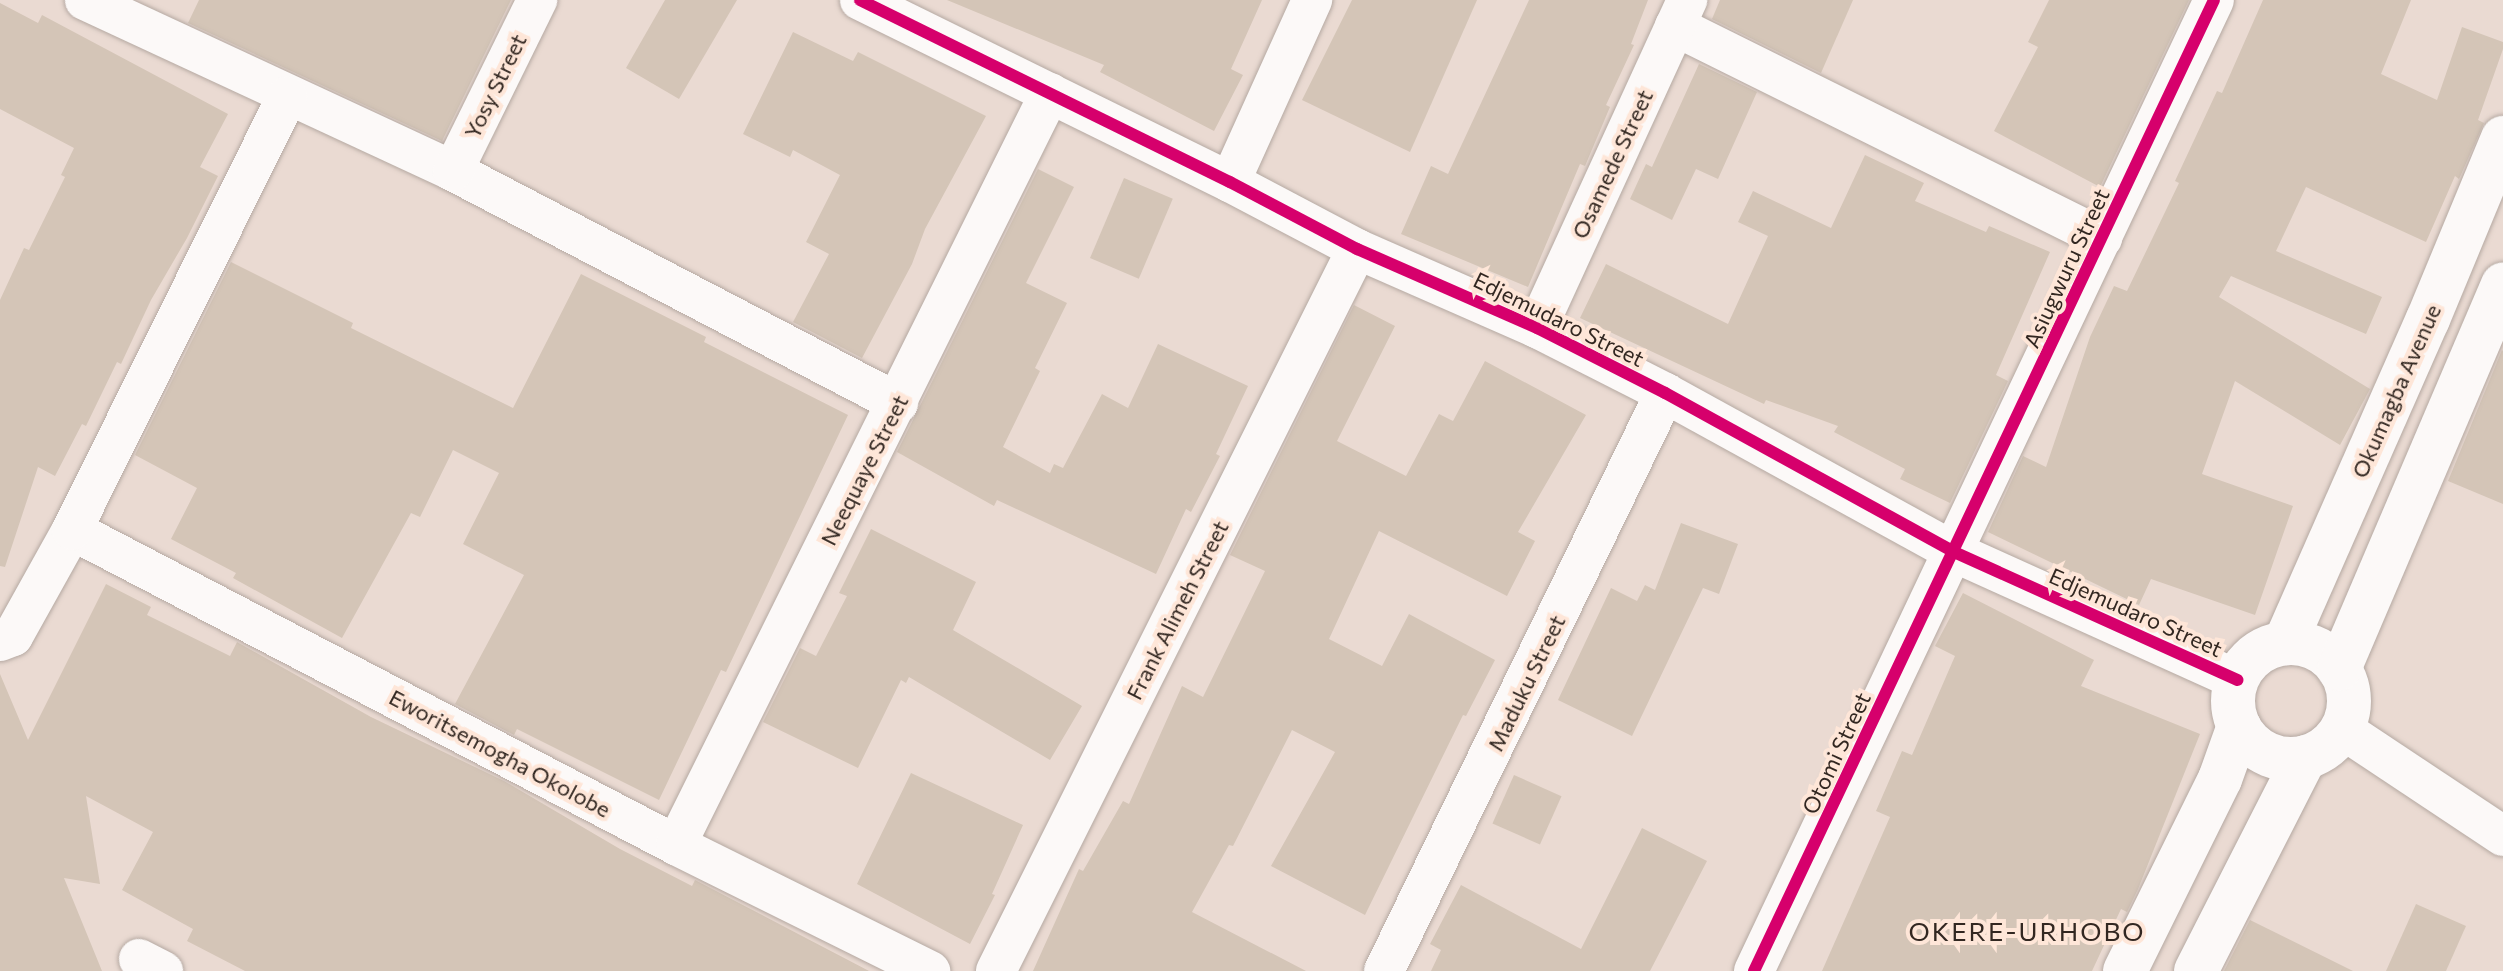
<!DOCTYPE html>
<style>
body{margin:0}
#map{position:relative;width:2503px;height:971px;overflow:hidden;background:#eadad2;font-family:Commissioner,sans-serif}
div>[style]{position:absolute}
.building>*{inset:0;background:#d4c5b7;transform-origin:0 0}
.roads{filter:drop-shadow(0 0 2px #b5a9a2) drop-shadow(0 0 2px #b5a9a2)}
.minor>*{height:40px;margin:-20px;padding:0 20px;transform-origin:20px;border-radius:20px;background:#fcf9f8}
.major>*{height:44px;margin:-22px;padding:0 22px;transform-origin:22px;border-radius:22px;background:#fcf9f8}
.major>.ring{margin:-22px;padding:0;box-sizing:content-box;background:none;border:44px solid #fcf9f8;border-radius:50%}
.cycleway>*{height:12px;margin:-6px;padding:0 6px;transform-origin:6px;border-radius:6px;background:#d6006c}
span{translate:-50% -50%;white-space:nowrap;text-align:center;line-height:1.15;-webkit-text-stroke:8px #fee6d8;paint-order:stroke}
.street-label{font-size:22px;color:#322721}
.quarter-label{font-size:26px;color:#322721;letter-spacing:2px}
</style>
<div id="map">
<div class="building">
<i style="clip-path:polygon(199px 0,511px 0,442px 141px,188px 23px)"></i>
<i style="clip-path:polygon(665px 0,737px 0,679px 99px,626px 68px)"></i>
<i style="clip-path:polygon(947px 0,1262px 0,1231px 69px,1243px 75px,1214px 131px,1100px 72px,1104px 65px)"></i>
<i style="clip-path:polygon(1352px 0,1477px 0,1410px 152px,1302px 100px)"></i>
<i style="clip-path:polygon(1529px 0,1648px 0,1631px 44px,1634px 45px,1606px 105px,1610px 107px,1585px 166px,1580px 164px,1528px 287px,1401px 234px,1431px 166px,1448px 174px)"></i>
<i style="clip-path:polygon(1720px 0,1853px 0,1821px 73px,1712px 19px)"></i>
<i style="clip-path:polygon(2049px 0,2189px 0,2100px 187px,1994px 131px,2038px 47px,2028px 42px)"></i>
<i style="clip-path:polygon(2263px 0,2411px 0,2381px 74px,2437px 100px,2462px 27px,2503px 42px,2503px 49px,2478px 120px,2484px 123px,2459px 179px,2455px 176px,2426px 242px,2306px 187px,2276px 251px,2382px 297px,2366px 334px,2231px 276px,2219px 297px,2370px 389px,2340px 445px,2235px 381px,2202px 474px,2293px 506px,2255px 615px,2151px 579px,2139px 605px,1988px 532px,2023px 456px,2046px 467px,2090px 337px,2114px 286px,2127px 291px,2179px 183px,2175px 181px,2217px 91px,2222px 93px)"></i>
<i style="clip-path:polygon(0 3px,38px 23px,42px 15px,228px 114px,200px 167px,218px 176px,187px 238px,151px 300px,121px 364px,117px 362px,86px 426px,82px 424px,55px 476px,38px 467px,5px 567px,0 566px,0 300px,24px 248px,29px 250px,65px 177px,61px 175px,74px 148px,0 109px)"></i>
<i style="clip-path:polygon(793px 32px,853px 61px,858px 52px,986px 116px,925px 229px,912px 264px,862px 358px,793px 322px,829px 254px,806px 242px,840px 175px,793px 150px,790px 157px,743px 134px)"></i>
<i style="clip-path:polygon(1699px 64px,1757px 92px,1718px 179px,1696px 169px,1672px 220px,1630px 199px,1646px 164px,1652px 167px)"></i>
<i style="clip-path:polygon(1865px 155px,1924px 183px,1915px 201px,1986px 232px,1989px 226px,2050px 252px,1996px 375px,2008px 381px,1950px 503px,1900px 479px,1905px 469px,1834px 432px,1838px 426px,1766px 400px,1764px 404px,1580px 318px,1606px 264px,1728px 324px,1768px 236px,1738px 222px,1753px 191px,1831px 228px)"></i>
<i style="clip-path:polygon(1038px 169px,1074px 187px,1026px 283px,1067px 303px,1035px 368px,1040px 371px,1003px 447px,1050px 473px,1054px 464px,1063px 468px,1102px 394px,1128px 408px,1158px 344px,1248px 386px,1216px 454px,1220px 456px,1191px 512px,1186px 509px,1156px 574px,997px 500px,994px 506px,897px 452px)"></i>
<i style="left:1124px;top:178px;width:53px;height:87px;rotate:23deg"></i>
<i style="clip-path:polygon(231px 262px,353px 323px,351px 328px,513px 408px,581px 274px,706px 337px,704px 342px,848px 415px,726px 672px,721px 670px,659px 800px,517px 729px,514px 735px,455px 704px,524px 575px,463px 544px,499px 473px,453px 450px,420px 517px,411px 513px,342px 638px,233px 578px,236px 573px,171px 539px,197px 488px,135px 455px)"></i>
<i style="clip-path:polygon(1354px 305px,1395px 326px,1337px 441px,1406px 476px,1439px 414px,1453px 421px,1485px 361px,1586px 415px,1518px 532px,1535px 541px,1507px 596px,1379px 531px,1329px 639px,1382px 666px,1409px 614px,1495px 660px,1466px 716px,1463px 715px,1365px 915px,1271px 866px,1335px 752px,1292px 730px,1233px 846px,1229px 845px,1192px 912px,1306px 971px,1033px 971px,1079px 869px,1083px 871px,1123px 801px,1129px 804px,1182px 686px,1203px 697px,1265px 571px,1230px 555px)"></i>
<i style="clip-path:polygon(2502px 350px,2503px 351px,2503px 504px,2448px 481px)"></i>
<i style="clip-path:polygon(1681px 523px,1738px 544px,1719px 594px,1703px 588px,1632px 736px,1558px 700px,1611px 588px,1637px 601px,1645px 585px,1655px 590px)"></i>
<i style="clip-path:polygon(871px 529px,976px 582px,953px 630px,1082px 706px,1050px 760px,909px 677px,906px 683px,901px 680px,858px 768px,763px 722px,800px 648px,816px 656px,847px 596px,839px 593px)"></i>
<i style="clip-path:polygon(106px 584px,151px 607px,147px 615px,230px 656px,237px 642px,371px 717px,504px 781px,620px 849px,692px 886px,695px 880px,869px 971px,245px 971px,187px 941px,193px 929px,122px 890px,153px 832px,86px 796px,100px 884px,64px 878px,102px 971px,0 971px,0 674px,28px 740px)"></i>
<i style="clip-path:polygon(1963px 593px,2094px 660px,2081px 686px,2200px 734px,2138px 889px,2127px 912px,2121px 909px,2092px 971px,1822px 971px,1890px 817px,1876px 811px,1902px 751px,1912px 755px,1955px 656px,1935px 646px)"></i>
<i style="clip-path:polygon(911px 773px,1023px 825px,992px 894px,995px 895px,970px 944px,857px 884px)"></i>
<i style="left:1514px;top:775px;width:52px;height:53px;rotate:24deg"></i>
<i style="clip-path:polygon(1642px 828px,1707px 861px,1650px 971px,1431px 971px,1441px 950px,1430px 944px,1461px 885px,1581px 949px)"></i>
<i style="clip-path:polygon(2416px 904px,2466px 926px,2446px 971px,2386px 971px)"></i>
<i style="clip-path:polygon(2250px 920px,2353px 971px,2224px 971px)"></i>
</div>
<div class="roads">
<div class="minor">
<i style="left:85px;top:0;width:406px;rotate:24.9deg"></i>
<i style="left:453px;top:171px;width:502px;rotate:27.54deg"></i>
<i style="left:860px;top:0;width:412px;rotate:26.2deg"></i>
<i style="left:1230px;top:182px;width:144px;rotate:27.8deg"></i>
<i style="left:1357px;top:249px;width:197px;rotate:23.7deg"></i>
<i style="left:1537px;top:328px;width:144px;rotate:26.9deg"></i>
<i style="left:1665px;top:393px;width:330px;rotate:28.8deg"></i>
<i style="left:1954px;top:552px;width:311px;rotate:24.3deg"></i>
<i style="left:1675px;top:26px;width:477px;rotate:26.4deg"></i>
<i style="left:453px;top:171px;width:191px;rotate:-63.8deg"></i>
<i style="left:1230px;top:182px;width:200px;rotate:-65.7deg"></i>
<i style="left:1537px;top:328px;width:361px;rotate:-65.4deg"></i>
<i style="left:72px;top:530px;width:681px;rotate:27.54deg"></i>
<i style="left:676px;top:845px;width:284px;rotate:26.4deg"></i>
<i style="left:0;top:641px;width:14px;rotate:-21deg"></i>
<i style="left:13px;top:636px;width:121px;rotate:-60.9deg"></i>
<i style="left:72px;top:530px;width:484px;rotate:-63.6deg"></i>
<i style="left:2342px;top:729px;width:193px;rotate:33.6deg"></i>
<i style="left:676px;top:845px;width:840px;rotate:-63.56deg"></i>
<i style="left:139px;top:959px;width:27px;rotate:27deg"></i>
<i style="left:996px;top:971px;width:807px;rotate:-63.43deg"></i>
<i style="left:1384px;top:971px;width:643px;rotate:-64.07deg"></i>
<i style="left:1754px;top:971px;width:1074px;rotate:-64.65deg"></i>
</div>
<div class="major">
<i style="left:2285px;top:643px;width:354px;rotate:-66.2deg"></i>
<i style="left:2428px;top:319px;width:196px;rotate:-67.5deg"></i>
<i class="ring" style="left:2233px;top:643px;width:72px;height:72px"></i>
<i style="left:2339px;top:669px;width:418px;rotate:-66.9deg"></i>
<i style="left:2125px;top:971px;width:214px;rotate:-63.7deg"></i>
<i style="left:2220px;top:779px;width:56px;rotate:-70.3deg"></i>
<i style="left:2196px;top:971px;width:240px;rotate:-63deg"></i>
</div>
</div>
<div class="cycleway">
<i style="left:860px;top:0;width:412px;rotate:26.2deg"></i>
<i style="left:1230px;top:182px;width:144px;rotate:27.8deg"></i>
<i style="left:1357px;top:249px;width:197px;rotate:23.7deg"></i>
<i style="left:1537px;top:328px;width:144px;rotate:26.9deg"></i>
<i style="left:1665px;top:393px;width:330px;rotate:28.8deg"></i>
<i style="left:1954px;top:552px;width:311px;rotate:24.3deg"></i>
<i style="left:1754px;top:971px;width:1074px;rotate:-64.65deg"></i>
</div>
<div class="street-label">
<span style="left:495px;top:86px;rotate:-64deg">Yosy Street</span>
<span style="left:1612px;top:164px;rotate:-65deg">Osamede Street</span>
<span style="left:2066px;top:268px;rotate:-65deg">Asiugwuru Street</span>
<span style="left:1559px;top:319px;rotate:26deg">Edjemudaro Street</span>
<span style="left:2396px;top:391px;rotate:-66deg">Okumagba Avenue</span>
<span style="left:864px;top:470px;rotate:-63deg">Neequaye Street</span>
<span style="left:1177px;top:610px;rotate:-63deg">Frank Alimeh Street</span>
<span style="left:2136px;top:612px;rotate:24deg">Edjemudaro Street</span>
<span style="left:1526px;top:683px;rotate:-64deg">Maduku Street</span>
<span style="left:500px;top:753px;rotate:28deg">Eworitsemogha Okolobe</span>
<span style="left:1836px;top:753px;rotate:-65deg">Otomi Street</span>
</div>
<div class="quarter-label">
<span style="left:2027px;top:931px">OKERE-URHOBO</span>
</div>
</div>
